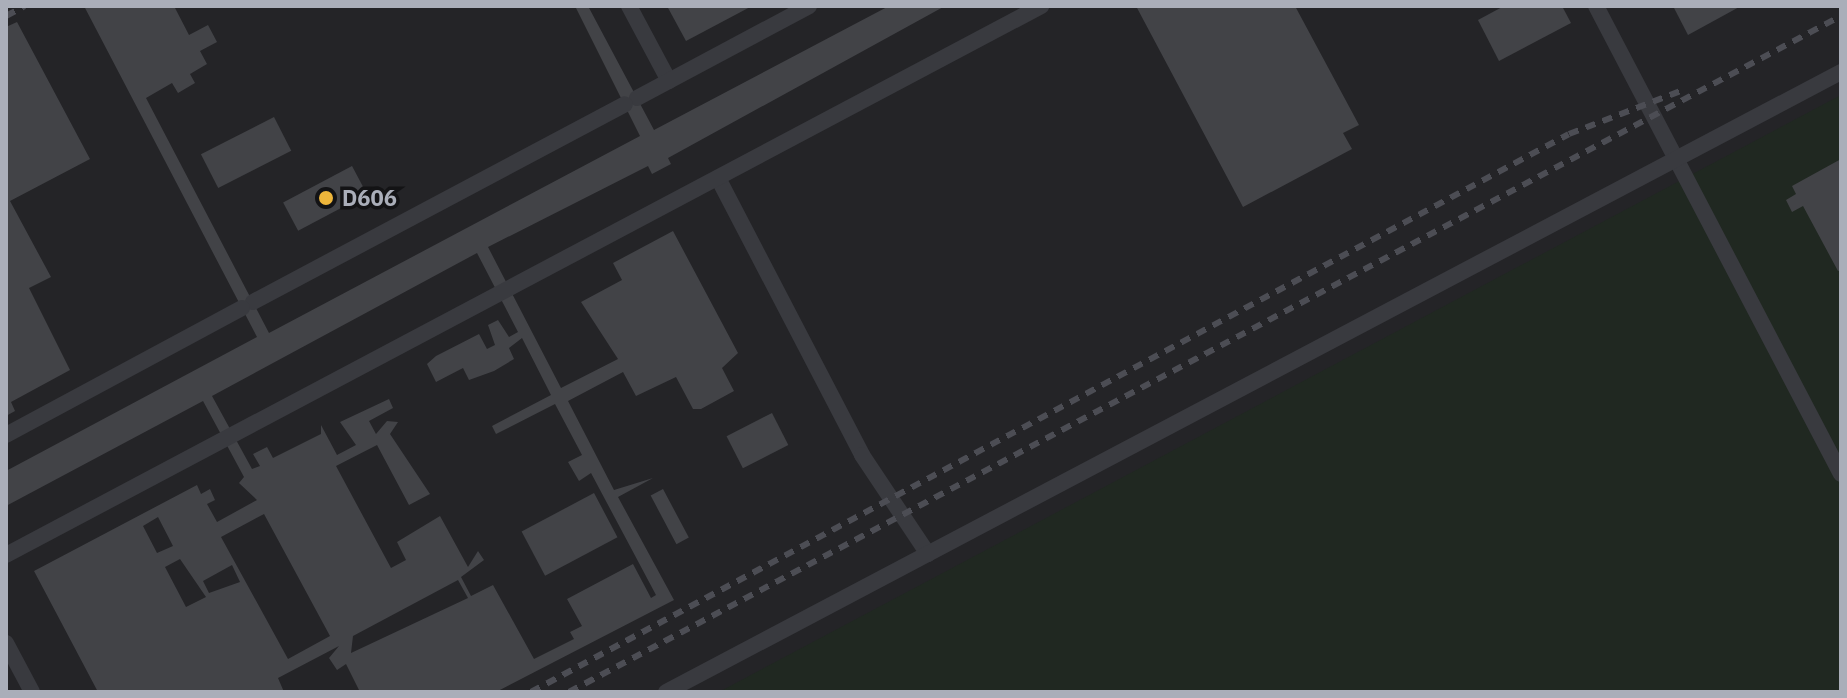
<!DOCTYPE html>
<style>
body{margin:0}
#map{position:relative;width:1847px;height:698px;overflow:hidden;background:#18181a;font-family:"IBM Plex Sans",sans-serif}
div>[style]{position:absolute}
.built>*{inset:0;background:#242427;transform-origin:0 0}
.green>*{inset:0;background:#202821}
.building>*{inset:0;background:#424347;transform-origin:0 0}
.lane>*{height:16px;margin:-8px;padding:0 8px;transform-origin:8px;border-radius:8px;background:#393a3f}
.rail>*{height:6px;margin-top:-3px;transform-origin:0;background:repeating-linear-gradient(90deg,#4c4d54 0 10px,transparent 0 18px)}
.dots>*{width:22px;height:22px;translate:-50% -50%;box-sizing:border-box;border:4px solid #131315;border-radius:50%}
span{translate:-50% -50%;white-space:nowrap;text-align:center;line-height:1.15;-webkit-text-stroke:7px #131315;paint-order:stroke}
.poi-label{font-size:22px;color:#aaaeb9;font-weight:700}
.left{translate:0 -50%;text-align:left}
.frame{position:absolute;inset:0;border:8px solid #aaaeb9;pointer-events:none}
</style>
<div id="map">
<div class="built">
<i style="left:6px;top:6px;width:1835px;height:686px"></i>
</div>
<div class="green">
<i style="clip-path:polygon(1841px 95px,1841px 692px,719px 692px)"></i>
</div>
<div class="building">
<i style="clip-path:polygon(evenodd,84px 6px,174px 6px,189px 35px,208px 25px,217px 42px,200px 51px,207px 64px,190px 74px,195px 83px,178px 93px,172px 83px,146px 98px,269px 333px,640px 136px,575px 6px,588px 6px,654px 130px,889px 6px,945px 6px,668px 158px,671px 164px,652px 174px,648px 166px,488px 247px,561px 388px,618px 359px,581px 302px,622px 280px,613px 263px,673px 231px,738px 353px,722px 368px,734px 391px,701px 409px,693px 409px,676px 377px,636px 396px,623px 372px,568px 401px,614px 490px,653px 478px,618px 497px,674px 600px,496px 692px,360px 692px,346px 664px,337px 670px,329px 658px,339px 646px,278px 678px,284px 692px,98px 692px,34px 571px,197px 485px,201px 494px,210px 489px,215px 500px,207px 504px,217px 522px,257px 500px,239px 483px,244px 477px,203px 401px,6px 506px,6px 471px,257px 337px,84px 6px,477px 253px,518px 332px,509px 337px,498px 320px,488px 325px,495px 345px,487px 349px,479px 334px,436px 356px,427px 364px,436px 382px,463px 368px,469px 380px,494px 371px,514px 359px,509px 348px,522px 338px,551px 395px,492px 426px,496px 434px,555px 404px,582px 455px,568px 462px,579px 481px,591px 473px,656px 595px,651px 598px,633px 564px,567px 599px,582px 626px,570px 632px,574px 639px,534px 659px,493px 585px,471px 596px,461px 577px,484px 560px,478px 551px,468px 567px,440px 516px,397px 542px,406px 560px,391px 568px,336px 466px,377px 445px,409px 505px,430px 494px,390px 434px,398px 422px,387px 421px,376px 434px,369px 421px,393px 408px,389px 399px,340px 422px,356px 445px,337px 455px,321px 425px,321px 434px,273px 458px,267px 447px,253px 454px,260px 466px,252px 469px,212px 396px,477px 253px,84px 6px,264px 514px,330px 636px,288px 659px,221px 537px,264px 514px,84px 6px,158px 517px,173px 546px,157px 553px,143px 526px,158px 517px,84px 6px,180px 559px,206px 597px,186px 607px,165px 567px,180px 559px,84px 6px,232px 565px,240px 582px,209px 593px,203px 581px,232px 565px,84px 6px,458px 580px,468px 598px,351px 653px,353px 636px,458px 580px)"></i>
<i style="clip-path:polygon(667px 6px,752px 6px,686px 41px)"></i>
<i style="clip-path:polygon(1136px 6px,1295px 6px,1359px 125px,1343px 133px,1352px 149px,1243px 207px)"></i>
<i style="clip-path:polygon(1504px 6px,1562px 6px,1571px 23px,1499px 61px,1478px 20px)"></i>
<i style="clip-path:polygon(1673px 6px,1741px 6px,1688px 35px)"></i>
<i style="clip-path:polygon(17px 22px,90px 159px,10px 201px,51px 277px,29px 288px,70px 370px,11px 402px,15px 411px,6px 416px,6px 27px)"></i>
<i style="left:274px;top:117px;width:38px;height:82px;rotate:63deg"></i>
<i style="clip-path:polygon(1841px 159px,1841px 270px,1838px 271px,1803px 206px,1792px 212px,1786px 200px,1796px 194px,1792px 186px)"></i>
<i style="left:352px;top:166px;width:32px;height:78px;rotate:62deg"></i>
<i style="left:772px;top:413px;width:36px;height:51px;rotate:63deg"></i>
<i style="left:663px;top:489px;width:55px;height:14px;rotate:62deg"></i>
<i style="left:594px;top:493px;width:50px;height:82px;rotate:62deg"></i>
</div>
<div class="lane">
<i style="left:629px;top:6px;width:85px;rotate:61.9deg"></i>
<i style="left:1596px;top:6px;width:528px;rotate:62.37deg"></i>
<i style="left:637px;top:98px;width:195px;rotate:-28.1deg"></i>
<i style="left:718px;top:178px;width:312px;rotate:62.5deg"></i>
<i style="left:862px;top:455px;width:119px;rotate:56.3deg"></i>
<i style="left:253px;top:302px;width:421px;rotate:-28deg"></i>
<i style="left:6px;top:435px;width:268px;rotate:-28.3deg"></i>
<i style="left:6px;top:555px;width:1172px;rotate:-27.94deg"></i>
<i style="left:6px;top:643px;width:55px;rotate:62deg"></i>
<i style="left:666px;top:692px;width:1329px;rotate:-27.82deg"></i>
</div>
<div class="rail">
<i style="left:6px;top:16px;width:21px;rotate:-28deg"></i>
<i style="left:531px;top:692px;width:1178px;rotate:-28.26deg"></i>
<i style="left:1569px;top:134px;width:122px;rotate:-21.1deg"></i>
<i style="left:569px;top:692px;width:1440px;rotate:-27.99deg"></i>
</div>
<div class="dots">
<i style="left:326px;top:198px;background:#eeb63b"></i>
</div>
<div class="poi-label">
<span class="left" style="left:342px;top:198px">D606</span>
</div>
<div class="frame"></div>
</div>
